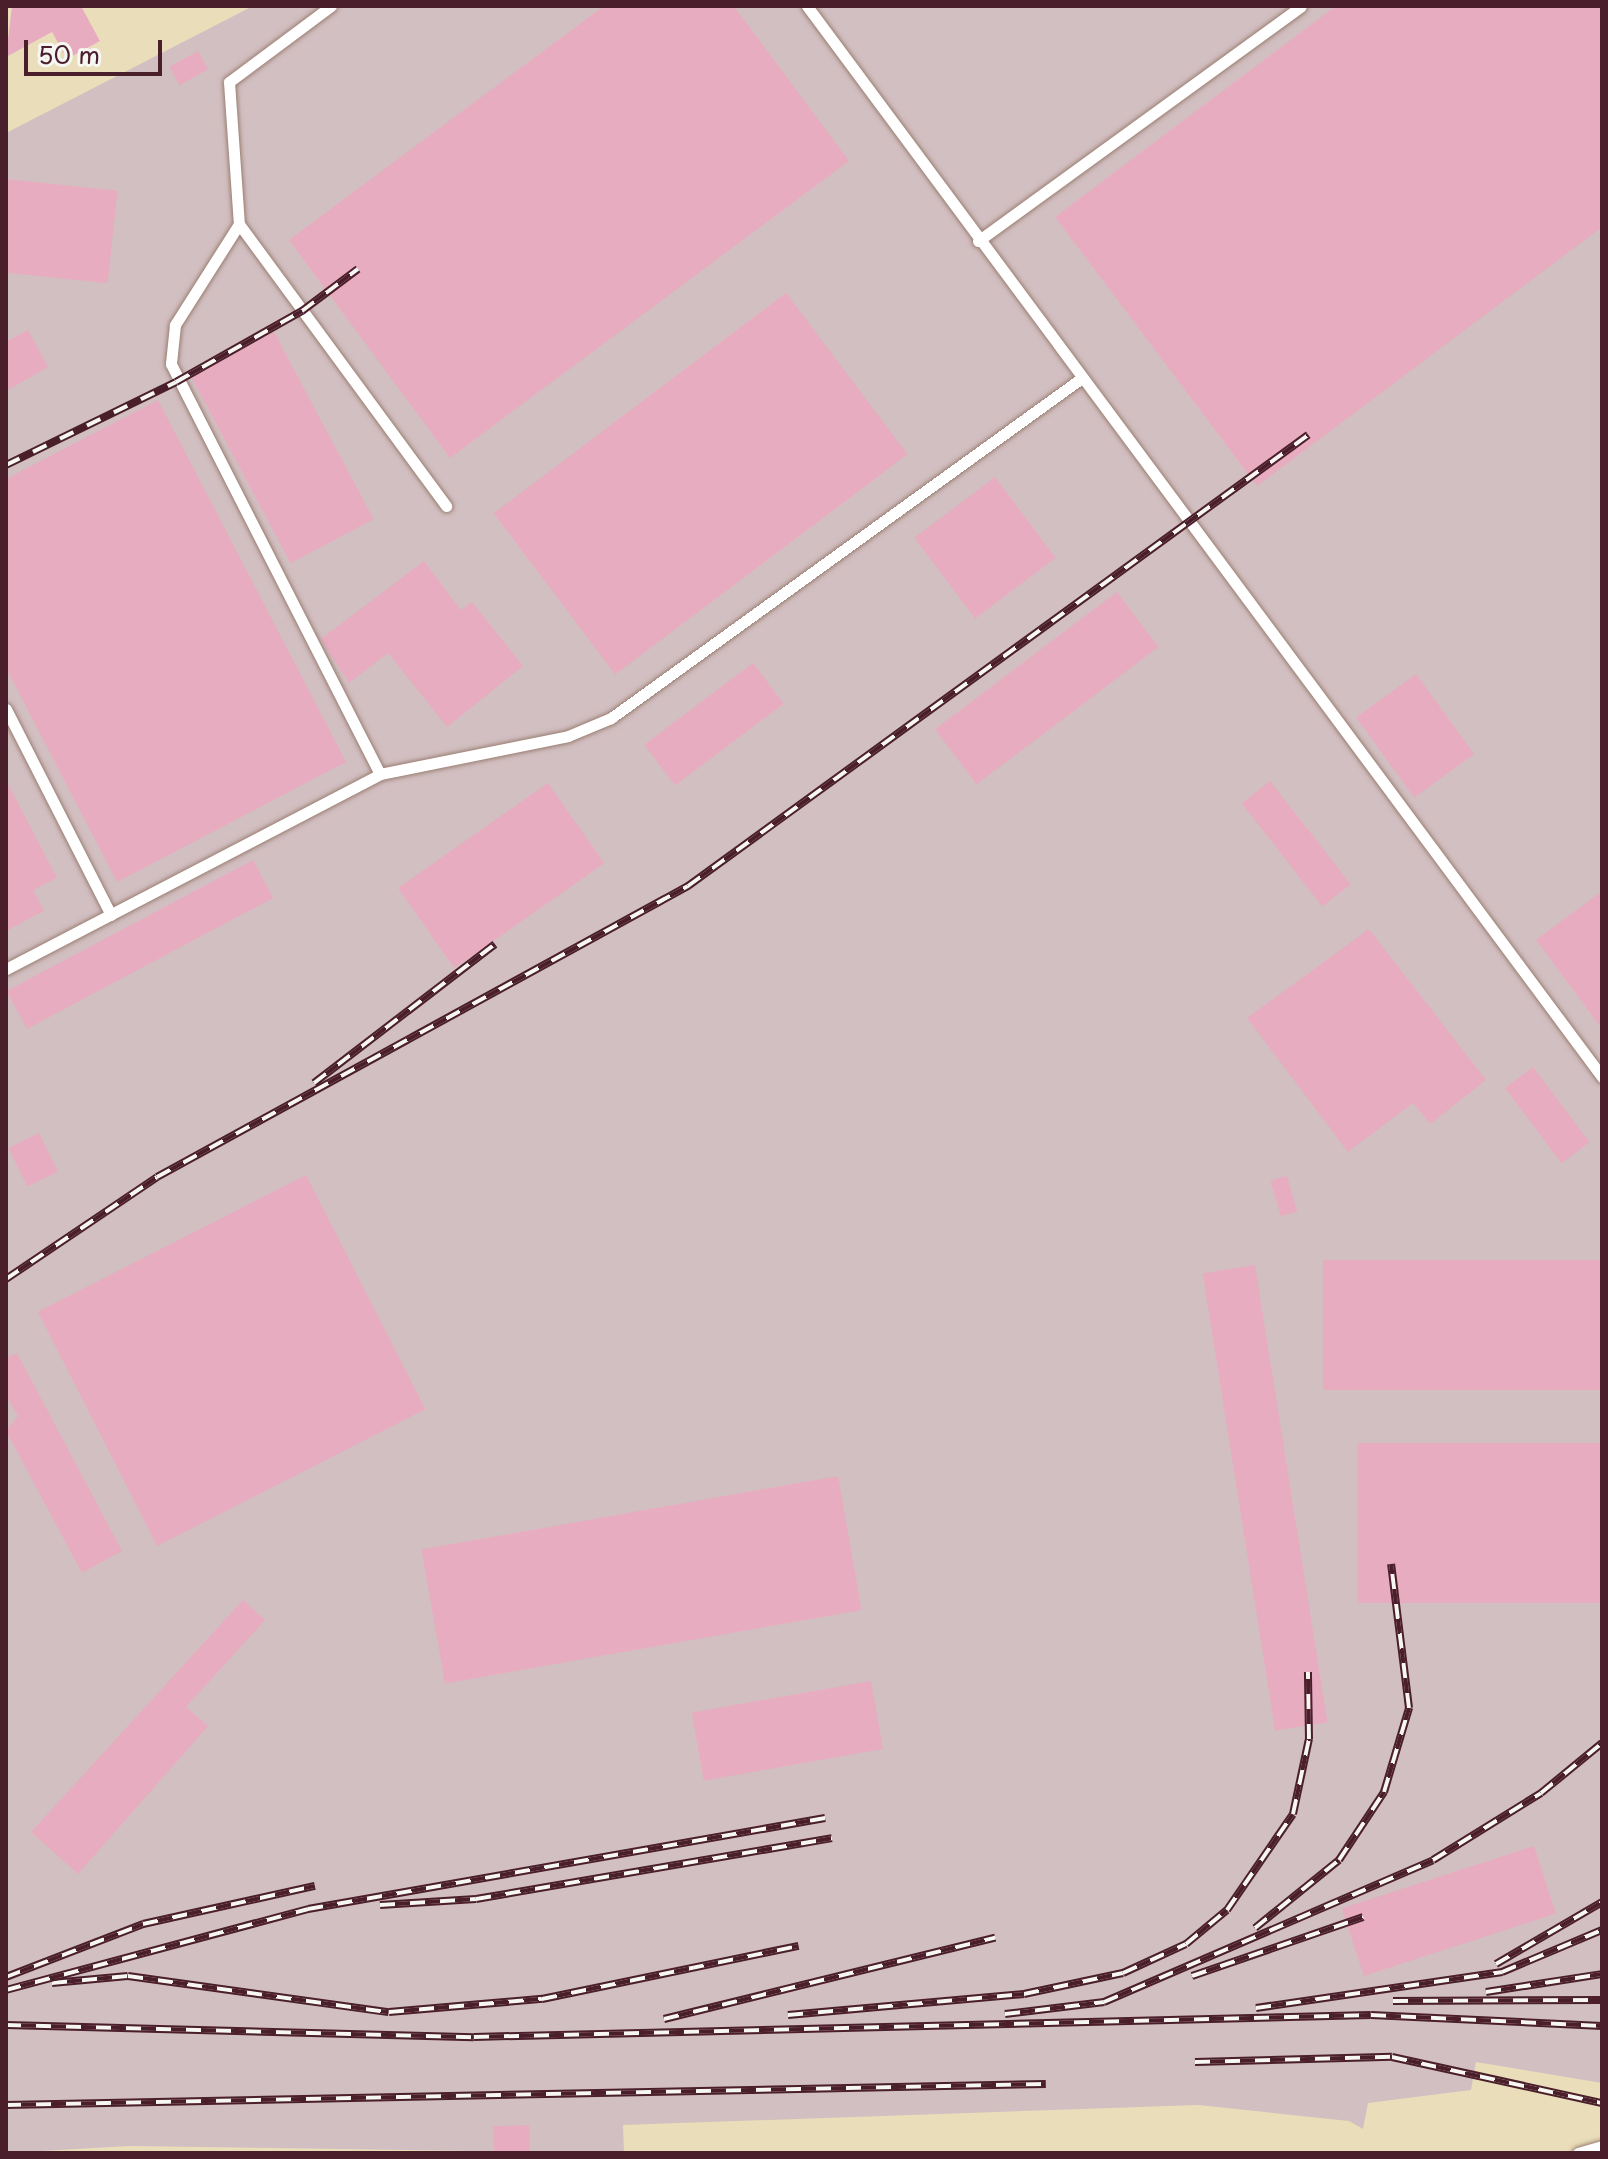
<!DOCTYPE html>
<style>
body{margin:0}
#map{position:relative;width:1608px;height:2159px;overflow:hidden;background:#e9deb9;font-family:"Playpen Sans",sans-serif}
div>[style]{position:absolute}
.industrial>*{inset:0;background:#d2bfc1}
.building>*{inset:0;background:#e8acc0;transform-origin:0 0}
.roads{filter:drop-shadow(0 0 2px #9a7e72) drop-shadow(0 0 2px #9a7e72)}
.service>*{height:11px;margin:-5.5px;padding:0 5.5px;transform-origin:5.5px;border-radius:5.5px;background:#fff}
.rail>*{height:8px;margin-top:-4px;transform-origin:0;background:repeating-linear-gradient(90deg,#f6f6f2 0 15px,#4a1f2b 0 30px);box-sizing:border-box;border-block:2px solid #4a1f2b}
span{translate:-50% -50%;white-space:nowrap;text-align:center;line-height:1.15;-webkit-text-stroke:8px #f6f6f2;paint-order:stroke}
.frame{position:absolute;inset:0;border:8px solid #4a1f2b;pointer-events:none}
.scale{position:absolute;left:24px;top:40px;width:138px;height:36px;box-sizing:border-box;border:4px solid #4a1f2b;border-top:0;padding-left:10px;font-size:24px;line-height:28px;white-space:nowrap;color:#4a1f2b;-webkit-text-stroke:6px #f6f6f2;paint-order:stroke}
</style>
<div id="map">
<div class="industrial">
<i style="clip-path:polygon(253px 6px,1602px 6px,1602px 2083px,1476px 2062px,1471px 2090px,1368px 2103px,1363px 2129px,1349px 2121px,1198px 2105px,623px 2125px,624px 2153px,129px 2146px,6px 2153px,6px 133px)"></i>
</div>
<div class="building">
<i style="clip-path:polygon(12px 6px,81px 6px,100px 41px,67px 59px,52px 32px,6px 57px)"></i>
<i style="clip-path:polygon(604px 6px,734px 6px,849px 161px,450px 458px,289px 240px)"></i>
<i style="clip-path:polygon(1336px 6px,1602px 6px,1602px 227px,1257px 486px,1055px 217px)"></i>
<i style="left:198px;top:51px;width:21px;height:33px;rotate:61deg"></i>
<i style="left:6px;top:179px;width:112px;height:93px;rotate:6deg"></i>
<i style="left:786px;top:293px;width:202px;height:366px;rotate:53deg"></i>
<i style="clip-path:polygon(28px 330px,48px 367px,6px 391px,6px 342px)"></i>
<i style="left:274px;top:332px;width:212px;height:94px;rotate:62deg"></i>
<i style="clip-path:polygon(158px 400px,346px 762px,117px 882px,6px 668px,6px 479px)"></i>
<i style="left:995px;top:477px;width:101px;height:101px;rotate:53deg"></i>
<i style="clip-path:polygon(424px 561px,461px 610px,472px 602px,523px 666px,447px 727px,388px 653px,349px 683px,321px 639px)"></i>
<i style="left:1117px;top:592px;width:69px;height:228px;rotate:53deg"></i>
<i style="left:753px;top:663px;width:51px;height:136px;rotate:53deg"></i>
<i style="left:1416px;top:674px;width:99px;height:74px;rotate:54deg"></i>
<i style="clip-path:polygon(6px 780px,57px 878px,33px 890px,44px 911px,6px 931px)"></i>
<i style="left:1270px;top:781px;width:131px;height:36px;rotate:52deg"></i>
<i style="left:548px;top:783px;width:98px;height:183px;rotate:55deg"></i>
<i style="left:253px;top:860px;width:43px;height:279px;rotate:62deg"></i>
<i style="clip-path:polygon(1602px 891px,1602px 1029px,1536px 940px)"></i>
<i style="clip-path:polygon(1369px 929px,1486px 1080px,1430px 1124px,1413px 1103px,1348px 1152px,1247px 1018px)"></i>
<i style="left:1533px;top:1067px;width:94px;height:35px;rotate:53deg"></i>
<i style="left:39px;top:1133px;width:43px;height:34px;rotate:64deg"></i>
<i style="left:306px;top:1175px;width:263px;height:301px;rotate:63deg"></i>
<i style="left:1287px;top:1176px;width:37px;height:17px;rotate:74deg"></i>
<i style="left:1602px;top:1260px;width:130px;height:279px;rotate:90deg"></i>
<i style="left:1255px;top:1265px;width:463px;height:53px;rotate:81deg"></i>
<i style="clip-path:polygon(17px 1353px,122px 1551px,82px 1573px,6px 1431px,18px 1416px,6px 1395px,6px 1358px)"></i>
<i style="left:1602px;top:1443px;width:160px;height:245px;rotate:90deg"></i>
<i style="left:838px;top:1476px;width:136px;height:423px;rotate:80deg"></i>
<i style="clip-path:polygon(243px 1600px,265px 1620px,186px 1707px,208px 1726px,78px 1874px,31px 1832px)"></i>
<i style="left:871px;top:1681px;width:69px;height:182px;rotate:80deg"></i>
<i style="left:1534px;top:1846px;width:71px;height:202px;rotate:72deg"></i>
<i style="left:529px;top:2125px;width:28px;height:36px;rotate:88deg"></i>
</div>
<div class="roads">
<div class="service">
<i style="left:331px;top:6px;width:127px;rotate:143.3deg"></i>
<i style="left:229px;top:82px;width:142px;rotate:86deg"></i>
<i style="left:239px;top:224px;width:120px;rotate:122.4deg"></i>
<i style="left:175px;top:325px;width:39px;rotate:96deg"></i>
<i style="left:171px;top:364px;width:460px;rotate:63deg"></i>
<i style="left:807px;top:6px;width:1334px;rotate:53.41deg"></i>
<i style="left:239px;top:224px;width:350px;rotate:53.7deg"></i>
<i style="left:978px;top:241px;width:399px;rotate:-36deg"></i>
<i style="left:6px;top:709px;width:231px;rotate:63deg"></i>
<i style="left:6px;top:969px;width:422px;rotate:-27.5deg"></i>
<i style="left:380px;top:774px;width:192px;rotate:-11.4deg"></i>
<i style="left:568px;top:736px;width:47px;rotate:-22.7deg"></i>
<i style="left:611px;top:718px;width:577px;rotate:-35.84deg"></i>
<i style="left:1578px;top:2153px;width:25px;rotate:-16deg"></i>
</div>
</div>
<div class="rail">
<i style="left:6px;top:465px;width:189px;rotate:-26deg"></i>
<i style="left:176px;top:382px;width:145px;rotate:-29.4deg"></i>
<i style="left:302px;top:311px;width:70px;rotate:-36.9deg"></i>
<i style="left:314px;top:1083px;width:228px;rotate:-37.5deg"></i>
<i style="left:6px;top:1279px;width:182px;rotate:-34deg"></i>
<i style="left:157px;top:1177px;width:606px;rotate:-28.72deg"></i>
<i style="left:688px;top:886px;width:767px;rotate:-36.03deg"></i>
<i style="left:380px;top:1905px;width:96px;rotate:-3.6deg"></i>
<i style="left:476px;top:1899px;width:361px;rotate:-9.7deg"></i>
<i style="left:1255px;top:1928px;width:108px;rotate:-39deg"></i>
<i style="left:1339px;top:1860px;width:82px;rotate:-56.5deg"></i>
<i style="left:1384px;top:1792px;width:88px;rotate:-73.4deg"></i>
<i style="left:1409px;top:1708px;width:145px;rotate:-97.1deg"></i>
<i style="left:1496px;top:1964px;width:123px;rotate:-30.3deg"></i>
<i style="left:1192px;top:1976px;width:181px;rotate:-19deg"></i>
<i style="left:6px;top:1977px;width:147px;rotate:-21.1deg"></i>
<i style="left:143px;top:1924px;width:176px;rotate:-12.5deg"></i>
<i style="left:52px;top:1983px;width:76px;rotate:-5.3deg"></i>
<i style="left:128px;top:1976px;width:263px;rotate:7.9deg"></i>
<i style="left:389px;top:2012px;width:154px;rotate:-4.9deg"></i>
<i style="left:542px;top:1999px;width:262px;rotate:-11.7deg"></i>
<i style="left:6px;top:1990px;width:313px;rotate:-15deg"></i>
<i style="left:308px;top:1909px;width:525px;rotate:-9.98deg"></i>
<i style="left:1486px;top:1992px;width:117px;rotate:-8.8deg"></i>
<i style="left:1393px;top:2001px;width:209px;rotate:-0.3deg"></i>
<i style="left:1256px;top:2008px;width:249px;rotate:-8.3deg"></i>
<i style="left:1502px;top:1972px;width:108px;rotate:-22.8deg"></i>
<i style="left:1005px;top:2014px;width:100px;rotate:-6.9deg"></i>
<i style="left:1104px;top:2002px;width:358px;rotate:-23.3deg"></i>
<i style="left:1433px;top:1860px;width:127px;rotate:-31.8deg"></i>
<i style="left:1541px;top:1793px;width:79px;rotate:-39.3deg"></i>
<i style="left:788px;top:2015px;width:237px;rotate:-5.1deg"></i>
<i style="left:1024px;top:1994px;width:101px;rotate:-12deg"></i>
<i style="left:1123px;top:1973px;width:69px;rotate:-24.7deg"></i>
<i style="left:1186px;top:1944px;width:53px;rotate:-39.7deg"></i>
<i style="left:1227px;top:1910px;width:116px;rotate:-55.5deg"></i>
<i style="left:1293px;top:1814px;width:77px;rotate:-78deg"></i>
<i style="left:1309px;top:1739px;width:67px;rotate:-90.9deg"></i>
<i style="left:664px;top:2019px;width:341px;rotate:-13.8deg"></i>
<i style="left:6px;top:2025px;width:468px;rotate:1.5deg"></i>
<i style="left:474px;top:2037px;width:897px;rotate:-1.4deg"></i>
<i style="left:1371px;top:2015px;width:231px;rotate:2.7deg"></i>
<i style="left:1195px;top:2062px;width:197px;rotate:-1.5deg"></i>
<i style="left:1392px;top:2057px;width:215px;rotate:12.4deg"></i>
<i style="left:6px;top:2105px;width:1040px;rotate:-1.16deg"></i>
</div>
<div class="frame"></div>
<div class="scale">50 m</div>
</div>
